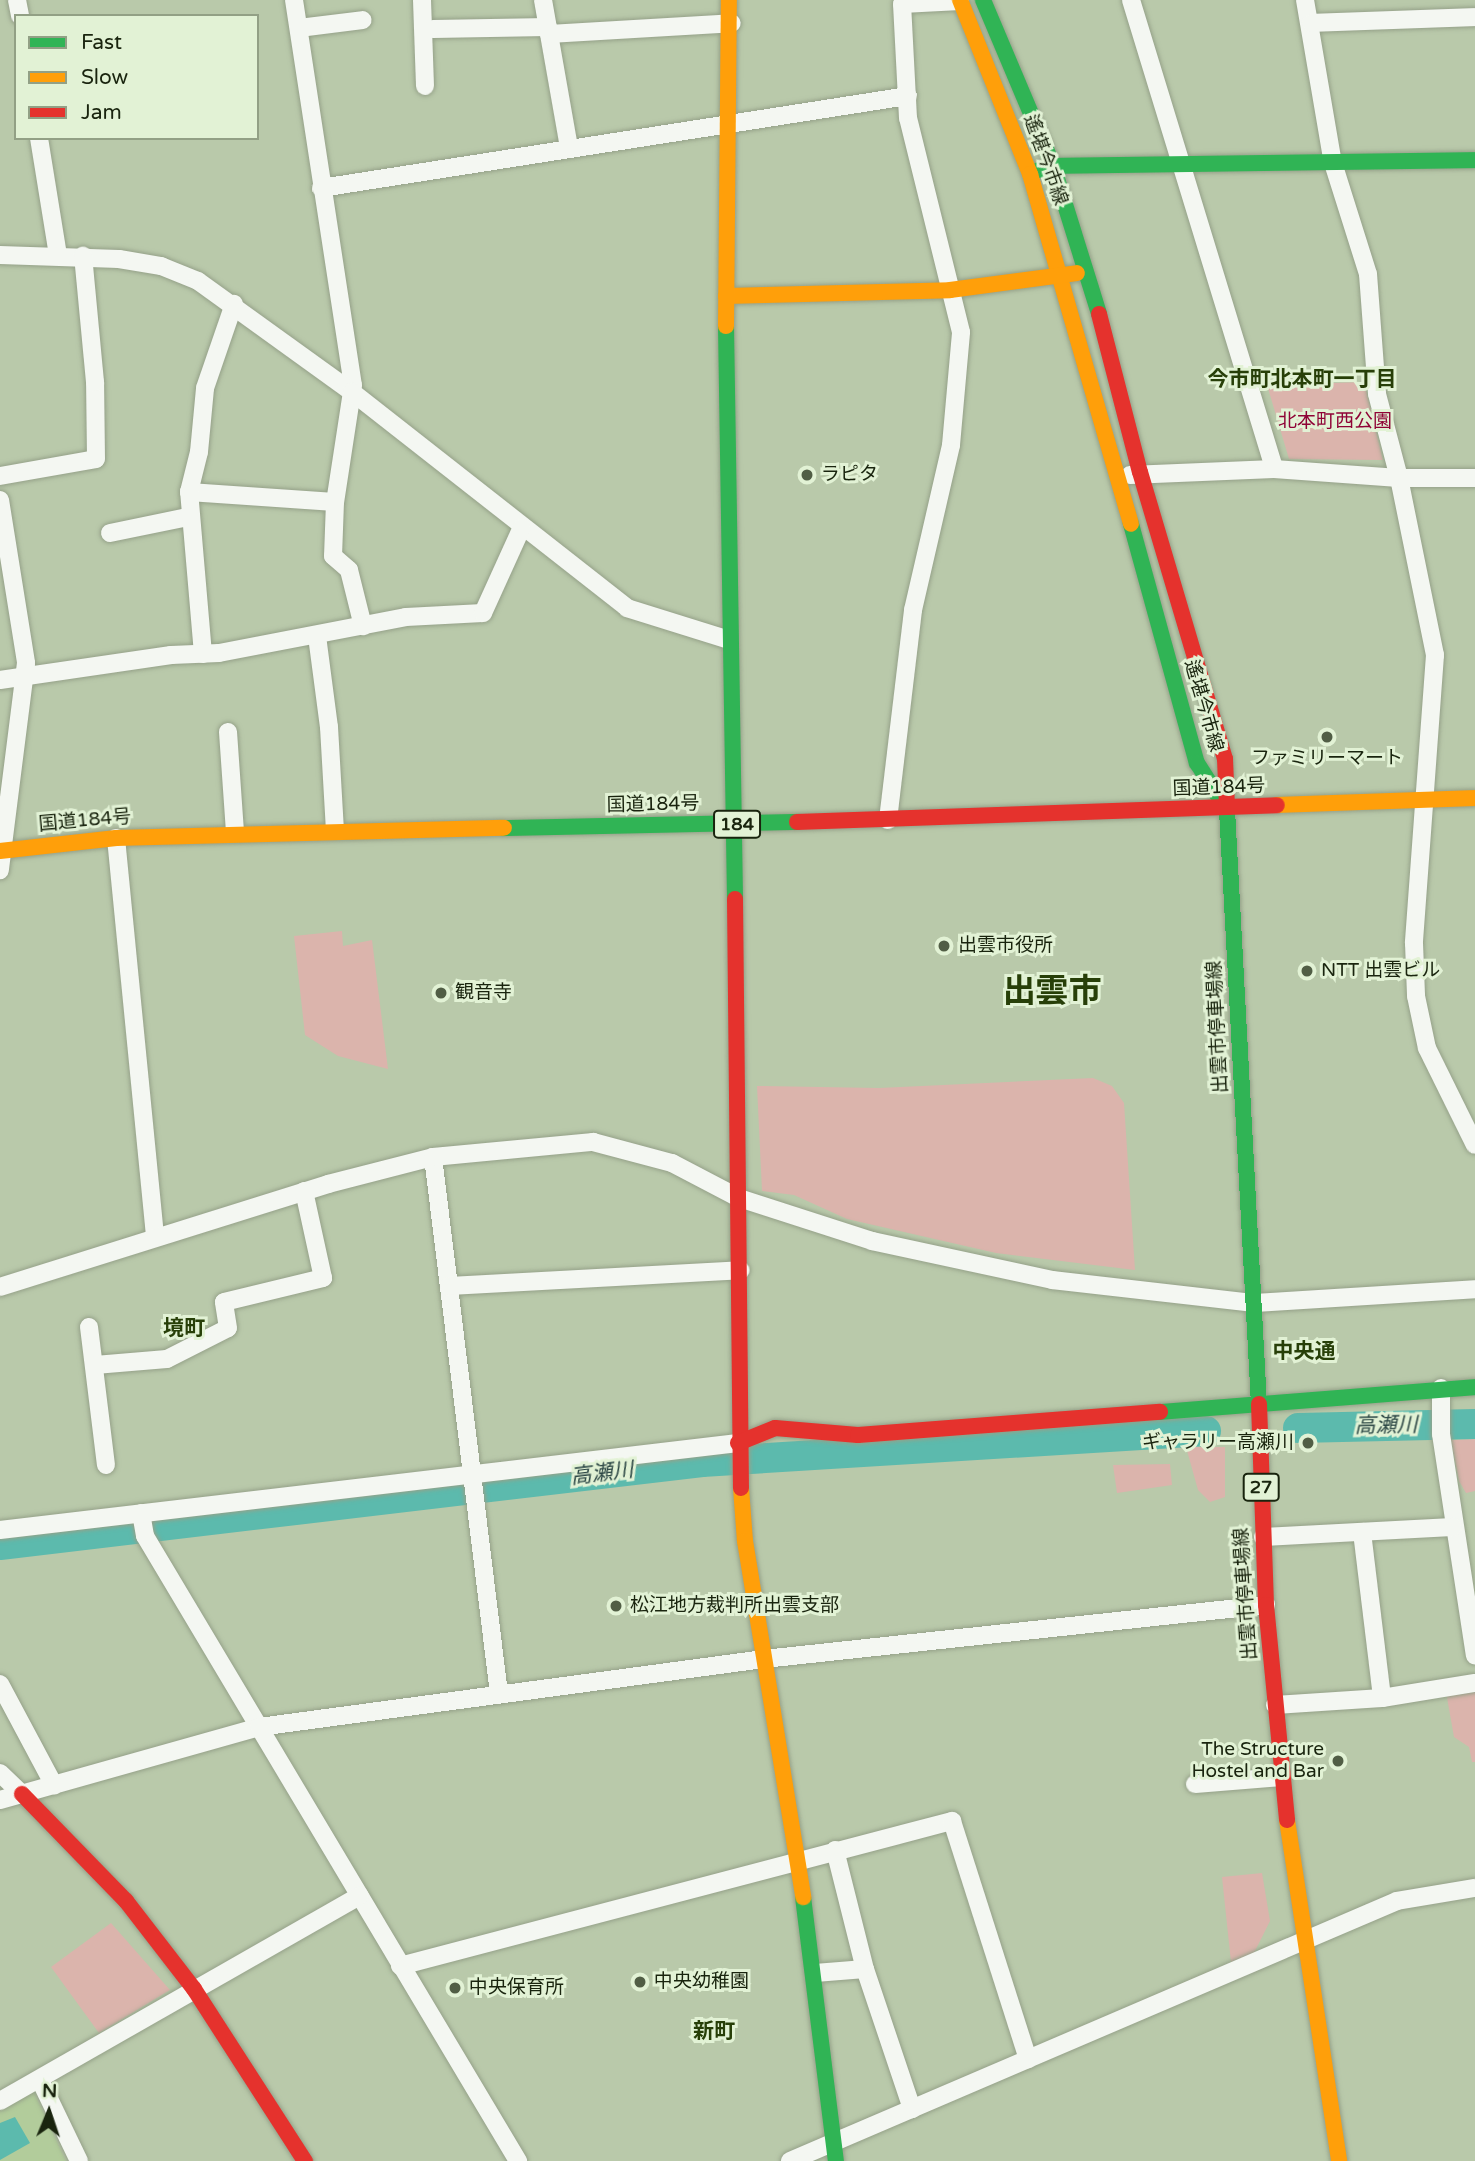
<!DOCTYPE html>
<meta charset="utf-8">
<style>
body{margin:0}
#map{position:relative;width:1475px;height:2161px;overflow:hidden;background:#b9c9aa;font-family:"Varela Round","Noto Sans JP",sans-serif}
div>[style]{position:absolute}
.built>*{inset:0;background:#b2cc9b}
.green>*{inset:0;background:#dbb4ac}
.water>*{inset:0;background:#5cbaad}
.river>*{height:30px;margin:-15px;padding:0 15px;transform-origin:15px;border-radius:15px;background:#5cbaad}
.roads{filter:drop-shadow(0 0 2px #95a189) drop-shadow(0 0 2px #95a189)}
.street>*{height:18px;margin:-9px;padding:0 9px;transform-origin:9px;border-radius:9px;background:#f4f7f2}
.fast>*{height:16px;margin:-8px;padding:0 8px;transform-origin:8px;border-radius:8px;background:#30b455}
.slow>*{height:16px;margin:-8px;padding:0 8px;transform-origin:8px;border-radius:8px;background:#ff9f0a}
.jam>*{height:16px;margin:-8px;padding:0 8px;transform-origin:8px;border-radius:8px;background:#e5322d}
.dots>*{width:19px;height:19px;translate:-50% -50%;box-sizing:border-box;border:4px solid #e2f2d5;border-radius:50%}
span{translate:-50% -50%;white-space:nowrap;text-align:center;line-height:1.15;-webkit-text-stroke:6px #e2f2d5;paint-order:stroke}
.shield-label span{padding:2px 5px;background:#e2f2d5;border:2px solid;border-radius:5px;-webkit-text-stroke-width:0}
.shield-label{font-size:18px;color:#19240e;font-weight:700}
.street-label{font-size:19px;color:#19240e}
.park-label{font-size:19px;color:#8f0336}
.poi-label{font-size:19px;color:#19240e}
.left{translate:0 -50%;text-align:left}
.right{translate:-100% -50%;text-align:right}
.neighbourhood-label{font-size:21px;color:#273f08;font-weight:700}
.water-label{font-size:21px;color:#2a4543;font-style:italic}
.town-label{font-size:33px;color:#273f08;font-weight:700}
.legend{position:absolute;left:14px;top:14px;width:245px;height:126px;box-sizing:border-box;background:#e2f2d5;border:2px solid #92a085;margin:0;padding:9px 12px;list-style:none;font-size:21px;color:#19240e}
.legend li{display:flex;align-items:center;gap:14px;height:35px}
.legend b{width:35px;border:2px solid #92a085}
.north{position:absolute;left:14px;top:2077px;width:70px;height:70px;-webkit-text-stroke:5px #e2f2d5;paint-order:stroke;rotate:2deg;font-size:19px;font-weight:700;line-height:28px;text-align:center;color:#19240e}
.north::after{content:'';display:block;margin:auto;width:24px;height:32px;background:#19240e;clip-path:polygon(50% 0,100% 100%,50% 72%,0 100%)}
</style>
<div id="map">
<div class="built">
<i style="clip-path:polygon(31px 2086px,66px 2161px,0 2161px,0 2100px)"></i>
</div>
<div class="green">
<i style="clip-path:polygon(1364px 382px,1383px 460px,1289px 459px,1267px 385px)"></i>
<i style="clip-path:polygon(342px 931px,343px 946px,372px 940px,388px 1069px,338px 1056px,305px 1035px,294px 936px)"></i>
<i style="clip-path:polygon(1093px 1078px,1112px 1086px,1124px 1103px,1135px 1270px,996px 1253px,847px 1219px,794px 1195px,762px 1191px,757px 1086px,879px 1088px)"></i>
<i style="clip-path:polygon(1475px 1439px,1475px 1491px,1466px 1493px,1459px 1481px,1451px 1440px)"></i>
<i style="clip-path:polygon(1186px 1447px,1225px 1447px,1225px 1497px,1210px 1502px,1198px 1490px)"></i>
<i style="clip-path:polygon(1170px 1464px,1172px 1485px,1117px 1493px,1113px 1465px)"></i>
<i style="clip-path:polygon(1475px 1687px,1475px 1762px,1472px 1762px,1469px 1747px,1454px 1737px,1446px 1692px)"></i>
<i style="clip-path:polygon(1262px 1873px,1270px 1921px,1254px 1953px,1231px 1962px,1222px 1877px)"></i>
<i style="clip-path:polygon(111px 1923px,170px 1990px,99px 2033px,51px 1967px)"></i>
</div>
<div class="water">
<i style="clip-path:polygon(15px 2117px,30px 2143px,0 2160px,0 2123px)"></i>
</div>
<div class="river">
<i style="left:1298px;top:1428px;width:177px;rotate:-1.3deg"></i>
<i style="left:0;top:1545px;width:707px;rotate:-6.74deg"></i>
<i style="left:702px;top:1462px;width:505px;rotate:-3.52deg"></i>
</div>
<div class="roads">
<div class="street">
<i style="left:17px;top:0;width:16px;rotate:79deg"></i>
<i style="left:294px;top:0;width:389px;rotate:81.3deg"></i>
<i style="left:353px;top:385px;width:118px;rotate:98.7deg"></i>
<i style="left:335px;top:502px;width:54px;rotate:92.1deg"></i>
<i style="left:333px;top:556px;width:21px;rotate:41deg"></i>
<i style="left:349px;top:570px;width:58px;rotate:76deg"></i>
<i style="left:422px;top:0;width:86px;rotate:88deg"></i>
<i style="left:543px;top:0;width:149px;rotate:80deg"></i>
<i style="left:1131px;top:0;width:490px;rotate:73deg"></i>
<i style="left:1305px;top:0;width:165px;rotate:80.3deg"></i>
<i style="left:1333px;top:163px;width:116px;rotate:72.5deg"></i>
<i style="left:1368px;top:274px;width:120px;rotate:85.7deg"></i>
<i style="left:1377px;top:394px;width:87px;rotate:75.3deg"></i>
<i style="left:1399px;top:478px;width:181px;rotate:78.5deg"></i>
<i style="left:1435px;top:655px;width:289px;rotate:94.2deg"></i>
<i style="left:1414px;top:943px;width:53px;rotate:87.8deg"></i>
<i style="left:1416px;top:996px;width:53px;rotate:78.1deg"></i>
<i style="left:1427px;top:1048px;width:108px;rotate:63.7deg"></i>
<i style="left:1311px;top:23px;width:164px;rotate:-2.1deg"></i>
<i style="left:299px;top:28px;width:64px;rotate:-7.1deg"></i>
<i style="left:433px;top:29px;width:115px;rotate:-1deg"></i>
<i style="left:549px;top:34px;width:183px;rotate:-3.4deg"></i>
<i style="left:39px;top:138px;width:119px;rotate:80.8deg"></i>
<i style="left:321px;top:188px;width:594px;rotate:-8.91deg"></i>
<i style="left:0;top:255px;width:119px;rotate:1.9deg"></i>
<i style="left:119px;top:259px;width:43px;rotate:9.5deg"></i>
<i style="left:161px;top:266px;width:40px;rotate:22deg"></i>
<i style="left:198px;top:281px;width:190px;rotate:35.8deg"></i>
<i style="left:352px;top:392px;width:350px;rotate:38.1deg"></i>
<i style="left:627px;top:608px;width:107px;rotate:17.4deg"></i>
<i style="left:1130px;top:475px;width:144px;rotate:-2.4deg"></i>
<i style="left:1274px;top:469px;width:125px;rotate:4.1deg"></i>
<i style="left:1399px;top:478px;width:76px"></i>
<i style="left:0;top:476px;width:97px;rotate:-10deg"></i>
<i style="left:96px;top:459px;width:77px;rotate:-90.7deg"></i>
<i style="left:95px;top:382px;width:127px;rotate:-95.4deg"></i>
<i style="left:189px;top:492px;width:146px;rotate:3.9deg"></i>
<i style="left:0;top:500px;width:165px;rotate:80.9deg"></i>
<i style="left:26px;top:663px;width:209px;rotate:97.2deg"></i>
<i style="left:110px;top:533px;width:80px;rotate:-11.6deg"></i>
<i style="left:317px;top:636px;width:92px;rotate:82.5deg"></i>
<i style="left:329px;top:727px;width:104px;rotate:86.7deg"></i>
<i style="left:203px;top:654px;width:163px;rotate:-94.9deg"></i>
<i style="left:189px;top:492px;width:41px;rotate:-76deg"></i>
<i style="left:199px;top:452px;width:64px;rotate:-84.6deg"></i>
<i style="left:205px;top:388px;width:89px;rotate:-71deg"></i>
<i style="left:0;top:680px;width:173px;rotate:-8.3deg"></i>
<i style="left:171px;top:655px;width:48px;rotate:-2.4deg"></i>
<i style="left:219px;top:653px;width:190px;rotate:-10.9deg"></i>
<i style="left:406px;top:617px;width:77px;rotate:-3deg"></i>
<i style="left:483px;top:613px;width:94px;rotate:-65.6deg"></i>
<i style="left:228px;top:732px;width:101px;rotate:86deg"></i>
<i style="left:888px;top:820px;width:211px;rotate:-83.2deg"></i>
<i style="left:913px;top:610px;width:169px;rotate:-77deg"></i>
<i style="left:951px;top:445px;width:113px;rotate:-84.9deg"></i>
<i style="left:961px;top:332px;width:220px;rotate:-103.9deg"></i>
<i style="left:908px;top:118px;width:114px;rotate:-93deg"></i>
<i style="left:902px;top:4px;width:58px;rotate:-3deg"></i>
<i style="left:116px;top:838px;width:400px;rotate:84.4deg"></i>
<i style="left:433px;top:1157px;width:541px;rotate:82.99deg"></i>
<i style="left:449px;top:1286px;width:292px;rotate:-3.1deg"></i>
<i style="left:0;top:1287px;width:344px;rotate:-17.4deg"></i>
<i style="left:328px;top:1184px;width:108px;rotate:-14.4deg"></i>
<i style="left:433px;top:1157px;width:161px;rotate:-5.4deg"></i>
<i style="left:593px;top:1142px;width:82px;rotate:14.9deg"></i>
<i style="left:672px;top:1163px;width:76px;rotate:27.6deg"></i>
<i style="left:739px;top:1198px;width:140px;rotate:17.9deg"></i>
<i style="left:872px;top:1241px;width:184px;rotate:12.2deg"></i>
<i style="left:1052px;top:1280px;width:204px;rotate:6.5deg"></i>
<i style="left:1255px;top:1303px;width:220px;rotate:-3.6deg"></i>
<i style="left:89px;top:1327px;width:139px;rotate:83deg"></i>
<i style="left:95px;top:1365px;width:72px;rotate:-4.8deg"></i>
<i style="left:167px;top:1359px;width:68px;rotate:-26.9deg"></i>
<i style="left:228px;top:1328px;width:26px;rotate:-99deg"></i>
<i style="left:224px;top:1302px;width:102px;rotate:-13.6deg"></i>
<i style="left:323px;top:1278px;width:89px;rotate:-102.3deg"></i>
<i style="left:1441px;top:1388px;width:46px;rotate:90deg"></i>
<i style="left:1441px;top:1434px;width:224px;rotate:81.3deg"></i>
<i style="left:141px;top:1513px;width:23px;rotate:80deg"></i>
<i style="left:145px;top:1536px;width:728px;rotate:59.17deg"></i>
<i style="left:0;top:1530px;width:743px;rotate:-6.72deg"></i>
<i style="left:1362px;top:1532px;width:167px;rotate:83.1deg"></i>
<i style="left:1263px;top:1537px;width:190px;rotate:-3deg"></i>
<i style="left:0;top:1684px;width:115px;rotate:61.9deg"></i>
<i style="left:1275px;top:1705px;width:107px;rotate:-3.7deg"></i>
<i style="left:1382px;top:1698px;width:94px;rotate:-9.2deg"></i>
<i style="left:0;top:1773px;width:30px;rotate:44deg"></i>
<i style="left:1195px;top:1784px;width:87px;rotate:-4.6deg"></i>
<i style="left:0;top:1800px;width:269px;rotate:-15.7deg"></i>
<i style="left:259px;top:1727px;width:510px;rotate:-7.67deg"></i>
<i style="left:764px;top:1659px;width:505px;rotate:-6.14deg"></i>
<i style="left:835px;top:1850px;width:123px;rotate:75.9deg"></i>
<i style="left:400px;top:1966px;width:571px;rotate:-14.72deg"></i>
<i style="left:952px;top:1821px;width:250px;rotate:72.3deg"></i>
<i style="left:815px;top:1973px;width:50px;rotate:-4.6deg"></i>
<i style="left:865px;top:1969px;width:148px;rotate:71.4deg"></i>
<i style="left:40px;top:2080px;width:90px;rotate:64.3deg"></i>
<i style="left:0;top:2101px;width:414px;rotate:-29.7deg"></i>
<i style="left:790px;top:2161px;width:660px;rotate:-23.19deg"></i>
<i style="left:1397px;top:1901px;width:79px;rotate:-9.5deg"></i>
</div>
<div class="fast">
<i style="left:983px;top:0;width:180px;rotate:67.1deg"></i>
<i style="left:1053px;top:166px;width:155px;rotate:72.7deg"></i>
<i style="left:1039px;top:170px;width:15px;rotate:-16deg"></i>
<i style="left:1053px;top:166px;width:422px;rotate:-0.8deg"></i>
<i style="left:726px;top:326px;width:573px;rotate:89.1deg"></i>
<i style="left:1131px;top:524px;width:248px;rotate:74.6deg"></i>
<i style="left:1197px;top:763px;width:56px;rotate:57.4deg"></i>
<i style="left:1227px;top:810px;width:595px;rotate:86.92deg"></i>
<i style="left:504px;top:828px;width:293px;rotate:-1.2deg"></i>
<i style="left:1160px;top:1412px;width:316px;rotate:-4.5deg"></i>
<i style="left:803px;top:1897px;width:266px;rotate:82.9deg"></i>
</div>
<div class="slow">
<i style="left:960px;top:0;width:188px;rotate:68.1deg"></i>
<i style="left:1030px;top:174px;width:364px;rotate:73.9deg"></i>
<i style="left:726px;top:296px;width:224px;rotate:-1.5deg"></i>
<i style="left:950px;top:290px;width:128px;rotate:-7.6deg"></i>
<i style="left:726px;top:326px;width:326px;rotate:-89.5deg"></i>
<i style="left:1277px;top:805px;width:198px;rotate:-2deg"></i>
<i style="left:0;top:851px;width:117px;rotate:-6.4deg"></i>
<i style="left:116px;top:838px;width:388px;rotate:-1.5deg"></i>
<i style="left:741px;top:1488px;width:53px;rotate:85.7deg"></i>
<i style="left:745px;top:1541px;width:361px;rotate:80.7deg"></i>
<i style="left:1287px;top:1820px;width:345px;rotate:81.3deg"></i>
</div>
<div class="jam">
<i style="left:1099px;top:314px;width:163px;rotate:75.5deg"></i>
<i style="left:1140px;top:472px;width:299px;rotate:73.5deg"></i>
<i style="left:1225px;top:759px;width:48px;rotate:87.6deg"></i>
<i style="left:797px;top:822px;width:480px;rotate:-2deg"></i>
<i style="left:735px;top:899px;width:589px;rotate:89.42deg"></i>
<i style="left:1259px;top:1404px;width:201px;rotate:88deg"></i>
<i style="left:1266px;top:1605px;width:216px;rotate:84.4deg"></i>
<i style="left:738px;top:1443px;width:40px;rotate:-22deg"></i>
<i style="left:775px;top:1428px;width:83px;rotate:4.8deg"></i>
<i style="left:858px;top:1435px;width:303px;rotate:-4.4deg"></i>
<i style="left:22px;top:1794px;width:149px;rotate:45.8deg"></i>
<i style="left:126px;top:1901px;width:111px;rotate:52.3deg"></i>
<i style="left:194px;top:1989px;width:205px;rotate:57.2deg"></i>
</div>
</div>
<div class="dots">
<i style="left:807px;top:475px;background:#515e45"></i>
<i style="left:1327px;top:737px;background:#515e45"></i>
<i style="left:944px;top:946px;background:#515e45"></i>
<i style="left:1307px;top:971px;background:#515e45"></i>
<i style="left:441px;top:993px;background:#515e45"></i>
<i style="left:1308px;top:1443px;background:#515e45"></i>
<i style="left:616px;top:1606px;background:#515e45"></i>
<i style="left:1338px;top:1761px;background:#515e45"></i>
<i style="left:640px;top:1982px;background:#515e45"></i>
<i style="left:455px;top:1988px;background:#515e45"></i>
</div>
<div class="shield-label">
<span style="left:737px;top:824px">184</span>
<span style="left:1261px;top:1487px">27</span>
</div>
<div class="street-label">
<span style="left:1045px;top:160px;rotate:70deg">遙堪今市線</span>
<span style="left:1203px;top:706px;rotate:74deg">遙堪今市線</span>
<span style="left:1219px;top:788px;rotate:-2deg">国道184号</span>
<span style="left:653px;top:805px;rotate:-1deg">国道184号</span>
<span style="left:85px;top:821px;rotate:-5deg">国道184号</span>
<span style="left:1218px;top:1027px;rotate:-93deg">出雲市停車場線</span>
<span style="left:1246px;top:1594px;rotate:-94deg">出雲市停車場線</span>
</div>
<div class="park-label">
<span style="left:1335px;top:422px">北本町西公園</span>
</div>
<div class="poi-label">
<span class="left" style="left:821px;top:475px">ラピタ</span>
<span style="left:1327px;top:759px">ファミリーマート</span>
<span class="left" style="left:958px;top:946px">出雲市役所</span>
<span class="left" style="left:1321px;top:971px">NTT 出雲ビル</span>
<span class="left" style="left:455px;top:993px">観音寺</span>
<span class="right" style="left:1294px;top:1443px">ギャラリー高瀬川</span>
<span class="left" style="left:630px;top:1606px">松江地方裁判所出雲支部</span>
<span class="right" style="left:1324px;top:1761px">The Structure<br>Hostel and Bar</span>
<span class="left" style="left:654px;top:1982px">中央幼稚園</span>
<span class="left" style="left:469px;top:1988px">中央保育所</span>
</div>
<div class="neighbourhood-label">
<span style="left:1302px;top:380px">今市町北本町一丁目</span>
<span style="left:184px;top:1329px">境町</span>
<span style="left:1304px;top:1352px">中央通</span>
<span style="left:714px;top:2032px">新町</span>
</div>
<div class="water-label">
<span style="left:1386px;top:1426px;rotate:-1deg">高瀬川</span>
<span style="left:602px;top:1474px;rotate:-7deg">高瀬川</span>
</div>
<div class="town-label">
<span style="left:1052px;top:992px">出雲市</span>
</div>
<ul class="legend">
<li><b style="height:9px;background:#30b455"></b>Fast</li>
<li><b style="height:9px;background:#ff9f0a"></b>Slow</li>
<li><b style="height:9px;background:#e5322d"></b>Jam</li>
</ul>
<div class="north">N</div>
</div>
